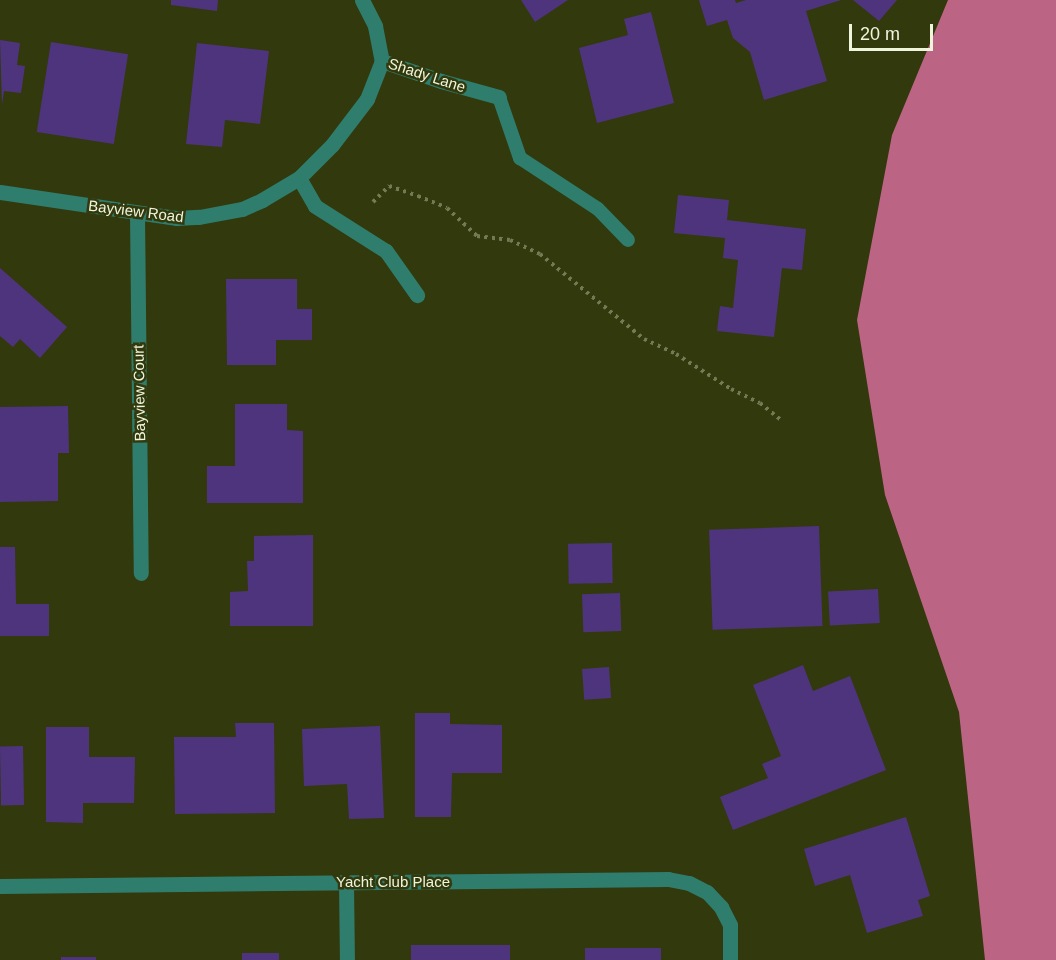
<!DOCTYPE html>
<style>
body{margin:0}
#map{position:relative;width:1056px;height:960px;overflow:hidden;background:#32390c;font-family:Helvetica,sans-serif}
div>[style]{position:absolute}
.water>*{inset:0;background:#bb6484}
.building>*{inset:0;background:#4e347c;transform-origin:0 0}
.path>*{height:4px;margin-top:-2px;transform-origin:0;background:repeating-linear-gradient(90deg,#737a54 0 3px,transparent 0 7.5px)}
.lane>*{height:14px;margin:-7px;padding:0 7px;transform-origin:7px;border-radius:7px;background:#2f7d6d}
.street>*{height:15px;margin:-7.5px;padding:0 7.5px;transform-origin:7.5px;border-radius:7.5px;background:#2f7d6d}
span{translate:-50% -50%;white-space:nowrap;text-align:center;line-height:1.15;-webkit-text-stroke:5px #32390c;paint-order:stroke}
.street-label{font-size:15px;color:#eff5dd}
.scale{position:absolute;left:849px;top:24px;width:84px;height:27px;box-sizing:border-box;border:3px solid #eff5dd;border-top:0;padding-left:8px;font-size:18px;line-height:21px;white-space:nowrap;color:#eff5dd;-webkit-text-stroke:4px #32390c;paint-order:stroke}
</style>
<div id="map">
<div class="water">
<i style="clip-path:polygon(948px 0,1056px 0,1056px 960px,985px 960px,959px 712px,885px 495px,857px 320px,892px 135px)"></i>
</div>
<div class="building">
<i style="clip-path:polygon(171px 0,218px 0,217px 11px,171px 5px)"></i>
<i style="clip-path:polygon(521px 0,568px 0,535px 22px)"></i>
<i style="clip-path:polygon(699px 0,735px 0,736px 3px,746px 0,841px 0,806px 11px,827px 81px,764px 100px,750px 52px,733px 38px,727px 20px,707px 26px)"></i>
<i style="clip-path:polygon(853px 0,897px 0,879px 21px)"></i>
<i style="clip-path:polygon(651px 12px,674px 103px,597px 123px,579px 48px,628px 35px,624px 19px)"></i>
<i style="clip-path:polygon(0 40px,20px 43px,17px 65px,25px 66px,21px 93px,4px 91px,2px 105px)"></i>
<i style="left:51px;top:42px;width:78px;height:91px;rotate:9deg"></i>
<i style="clip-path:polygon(197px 43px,269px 51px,260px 124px,225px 120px,222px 147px,186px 144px)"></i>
<i style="clip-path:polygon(678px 195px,729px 200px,727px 220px,806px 229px,802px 270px,782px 268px,774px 337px,717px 331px,720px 306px,733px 308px,738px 260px,723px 258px,725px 238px,674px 233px)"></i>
<i style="clip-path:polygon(0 268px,67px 327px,40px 358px,20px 339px,13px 347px,0 336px)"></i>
<i style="clip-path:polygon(226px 279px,297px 279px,297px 309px,312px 309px,312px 340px,276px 340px,276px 365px,227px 365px)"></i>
<i style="clip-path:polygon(235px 404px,287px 404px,287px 430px,303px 431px,303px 503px,207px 503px,207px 466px,235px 466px)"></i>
<i style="clip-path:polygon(68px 406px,69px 453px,58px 453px,58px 501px,0 502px,0 407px)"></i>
<i style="left:819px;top:526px;width:100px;height:110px;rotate:88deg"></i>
<i style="clip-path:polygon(313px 535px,313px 626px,230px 626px,230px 592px,248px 591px,247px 561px,254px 561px,254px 536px)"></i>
<i style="left:612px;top:543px;width:40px;height:44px;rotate:89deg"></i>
<i style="clip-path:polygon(0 547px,15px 547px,16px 604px,49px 604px,49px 636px,0 636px)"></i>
<i style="left:878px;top:589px;width:34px;height:50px;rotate:87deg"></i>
<i style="left:620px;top:593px;width:38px;height:38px;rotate:88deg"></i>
<i style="clip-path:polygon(803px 665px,813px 691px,850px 676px,886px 770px,733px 830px,720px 797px,768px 778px,762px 764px,781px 756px,753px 685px)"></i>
<i style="left:609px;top:667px;width:31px;height:27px;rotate:86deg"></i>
<i style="clip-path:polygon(415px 713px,450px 713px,450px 724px,502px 725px,502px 773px,452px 773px,451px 817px,415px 817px)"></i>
<i style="clip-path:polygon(235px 723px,274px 723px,275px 813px,175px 814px,174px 737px,236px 737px)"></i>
<i style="clip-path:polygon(380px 726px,384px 818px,349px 819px,347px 784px,304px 786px,302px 729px)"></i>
<i style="clip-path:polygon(46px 727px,89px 727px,89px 757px,135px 757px,134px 803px,83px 803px,83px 823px,46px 822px)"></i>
<i style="left:23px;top:746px;width:59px;height:23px;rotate:89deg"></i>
<i style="clip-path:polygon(906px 817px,930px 896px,918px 900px,923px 916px,867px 933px,850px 875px,815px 886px,804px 849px)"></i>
<i style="left:411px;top:945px;width:99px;height:15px"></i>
<i style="left:661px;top:948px;width:12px;height:76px;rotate:90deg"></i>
<i style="left:242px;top:953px;width:37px;height:7px"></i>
<i style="left:61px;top:957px;width:35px;height:3px"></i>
</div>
<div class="path">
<i style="left:373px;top:202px;width:23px;rotate:-45deg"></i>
<i style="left:389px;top:186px;width:31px;rotate:19deg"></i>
<i style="left:418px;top:196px;width:31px;rotate:22deg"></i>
<i style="left:447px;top:208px;width:41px;rotate:43deg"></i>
<i style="left:477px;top:236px;width:33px;rotate:7deg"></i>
<i style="left:510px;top:240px;width:33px;rotate:25deg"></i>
<i style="left:540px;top:254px;width:134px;rotate:39.3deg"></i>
<i style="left:644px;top:339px;width:35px;rotate:25deg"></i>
<i style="left:676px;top:354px;width:65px;rotate:32.5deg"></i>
<i style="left:731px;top:389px;width:32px;rotate:26deg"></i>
<i style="left:760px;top:403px;width:27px;rotate:39deg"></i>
</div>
<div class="lane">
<i style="left:499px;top:97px;width:65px;rotate:71deg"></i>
<i style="left:520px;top:158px;width:93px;rotate:33.2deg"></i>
<i style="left:598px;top:209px;width:43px;rotate:45.9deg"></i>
</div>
<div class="street">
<i style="left:362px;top:0;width:29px;rotate:63deg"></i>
<i style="left:375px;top:26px;width:36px;rotate:79deg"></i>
<i style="left:382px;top:61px;width:62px;rotate:18.7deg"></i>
<i style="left:441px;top:81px;width:60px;rotate:15.4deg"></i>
<i style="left:299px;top:178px;width:32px;rotate:60deg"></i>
<i style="left:315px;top:206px;width:84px;rotate:32.4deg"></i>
<i style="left:386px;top:251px;width:54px;rotate:54.8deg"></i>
<i style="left:0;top:192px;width:179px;rotate:8.4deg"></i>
<i style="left:177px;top:218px;width:22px;rotate:-3deg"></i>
<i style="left:199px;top:217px;width:44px;rotate:-10.5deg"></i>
<i style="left:242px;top:209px;width:22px;rotate:-24deg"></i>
<i style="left:262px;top:200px;width:43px;rotate:-30.7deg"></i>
<i style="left:299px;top:178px;width:47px;rotate:-45deg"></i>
<i style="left:332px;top:145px;width:58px;rotate:-52.7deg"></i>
<i style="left:367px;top:99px;width:41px;rotate:-68.5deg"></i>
<i style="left:137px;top:213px;width:360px;rotate:89.4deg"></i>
<i style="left:346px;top:882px;width:78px;rotate:89.3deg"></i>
<i style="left:0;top:886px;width:668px;rotate:-0.6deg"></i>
<i style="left:668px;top:879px;width:21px;rotate:11deg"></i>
<i style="left:689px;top:883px;width:20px;rotate:27deg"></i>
<i style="left:707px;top:892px;width:21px;rotate:47deg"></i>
<i style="left:721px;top:907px;width:20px;rotate:63deg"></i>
<i style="left:730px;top:925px;width:35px;rotate:90deg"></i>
</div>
<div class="street-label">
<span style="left:427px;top:75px;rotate:18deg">Shady Lane</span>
<span style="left:136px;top:211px;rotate:7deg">Bayview Road</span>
<span style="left:139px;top:393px;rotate:-91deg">Bayview Court</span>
<span style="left:393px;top:882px">Yacht Club Place</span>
</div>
<div class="scale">20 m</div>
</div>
